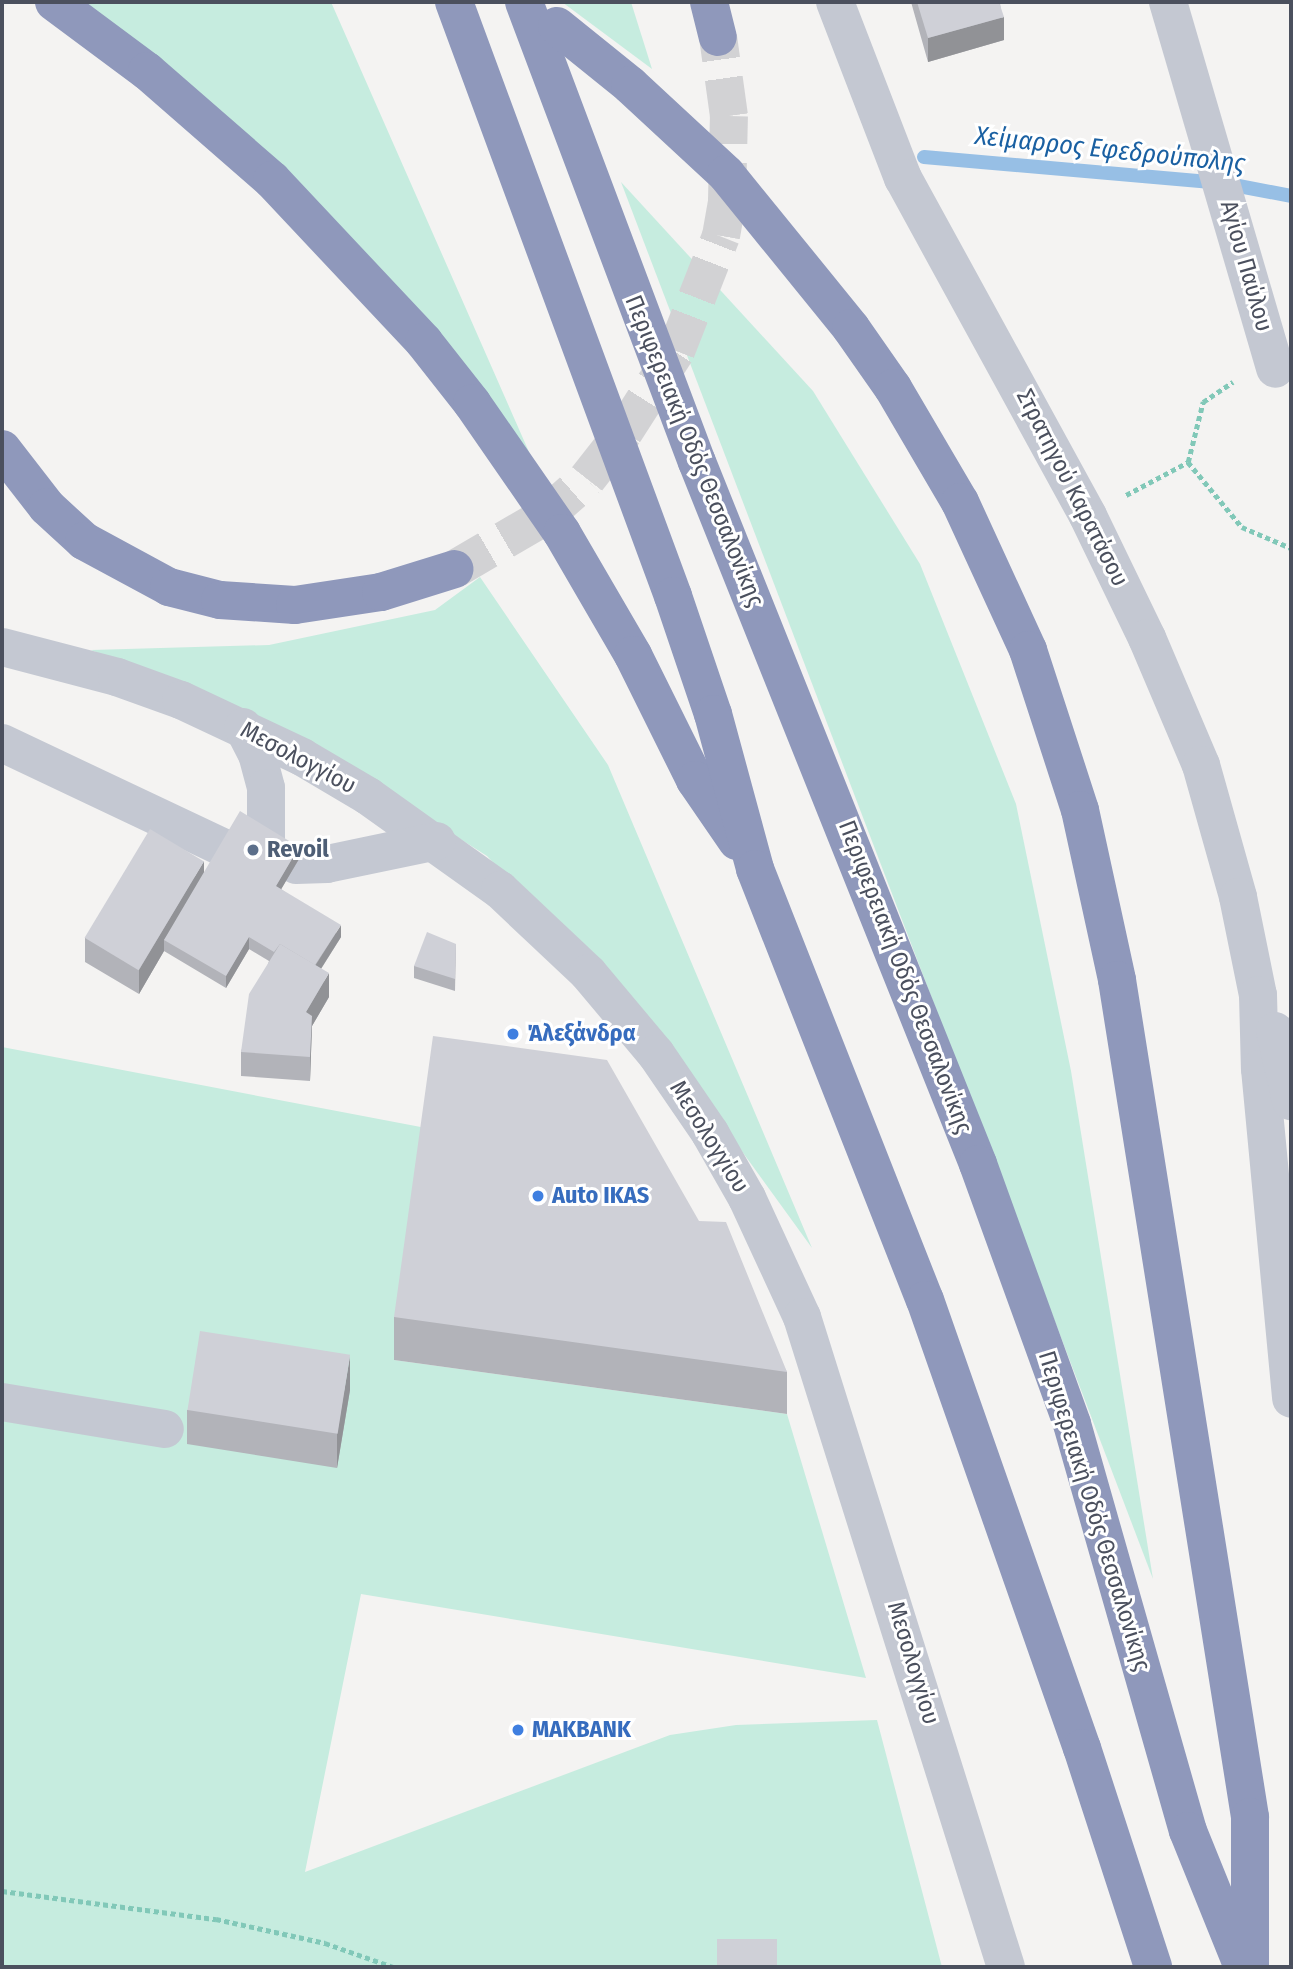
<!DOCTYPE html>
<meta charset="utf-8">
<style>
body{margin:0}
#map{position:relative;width:1293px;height:1969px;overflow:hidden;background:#f4f3f2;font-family:"Fira Sans Condensed",sans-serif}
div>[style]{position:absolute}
.green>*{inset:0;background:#c6ecdf}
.stream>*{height:14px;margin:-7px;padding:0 7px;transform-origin:7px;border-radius:7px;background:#97bfe5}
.highway-tunnel>*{height:38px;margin-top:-19px;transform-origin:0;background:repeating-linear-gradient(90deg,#d2d2d4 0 38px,transparent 0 57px)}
.path>*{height:4.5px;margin-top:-2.25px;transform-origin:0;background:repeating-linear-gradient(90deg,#81c8b8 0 5px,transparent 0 8.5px)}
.minor>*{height:38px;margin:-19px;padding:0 19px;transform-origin:19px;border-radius:19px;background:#c4c8d2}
.highway>*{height:38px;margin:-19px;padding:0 19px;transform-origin:19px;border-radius:19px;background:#8f98bb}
.wall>*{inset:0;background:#b2b3b9}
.shaded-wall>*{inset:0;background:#919296}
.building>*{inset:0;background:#cfd0d7;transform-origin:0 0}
.dots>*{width:19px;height:19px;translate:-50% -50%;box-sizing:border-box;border:4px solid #fff;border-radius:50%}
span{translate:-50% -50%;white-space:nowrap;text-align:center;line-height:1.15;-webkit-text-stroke:6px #fff;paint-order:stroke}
.street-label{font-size:24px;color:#4b505e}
.service-label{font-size:24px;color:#4e5e75;font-weight:700}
.left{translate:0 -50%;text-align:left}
.shop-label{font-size:24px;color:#366cbe;font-weight:700}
.water-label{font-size:26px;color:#1a60a2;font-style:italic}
.frame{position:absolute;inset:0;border:4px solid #4b505e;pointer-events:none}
</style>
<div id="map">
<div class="green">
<i style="clip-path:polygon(40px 2px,331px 2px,555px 511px,309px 210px)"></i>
<i style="clip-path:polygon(562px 2px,631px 2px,652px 69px)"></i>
<i style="clip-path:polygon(621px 182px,813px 391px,920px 564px,1016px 804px,1071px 1071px,1153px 1579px)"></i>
<i style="clip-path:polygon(480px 577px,608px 765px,812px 1248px,665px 1045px,487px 856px,292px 732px,91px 650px,269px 645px,435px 610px)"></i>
<i style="clip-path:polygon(2px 1047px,426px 1128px,394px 1360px,787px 1414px,866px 1678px,361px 1594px,305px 1872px,670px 1735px,736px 1725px,877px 1720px,942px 1967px,2px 1967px)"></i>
</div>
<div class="stream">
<i style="left:924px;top:157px;width:300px;rotate:5deg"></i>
<i style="left:1223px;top:183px;width:69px;rotate:10.8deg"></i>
</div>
<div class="highway-tunnel">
<i style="left:455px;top:569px;width:103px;rotate:-30.3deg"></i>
<i style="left:544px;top:517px;width:57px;rotate:-41.5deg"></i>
<i style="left:587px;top:479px;width:60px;rotate:-51.8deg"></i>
<i style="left:624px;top:432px;width:96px;rotate:-57.3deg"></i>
<i style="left:676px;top:351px;width:123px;rotate:-68.6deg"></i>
<i style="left:721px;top:236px;width:36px;rotate:-80deg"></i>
<i style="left:727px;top:201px;width:85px;rotate:-88.7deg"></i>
<i style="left:729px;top:116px;width:80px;rotate:-97.9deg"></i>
</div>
<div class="path">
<i style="left:1188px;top:462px;width:62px;rotate:-76deg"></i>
<i style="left:1203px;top:402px;width:36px;rotate:-34deg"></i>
<i style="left:1126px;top:495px;width:70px;rotate:-28deg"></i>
<i style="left:1188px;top:462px;width:85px;rotate:50.3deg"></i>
<i style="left:1242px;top:527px;width:53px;rotate:23.2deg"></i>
<i style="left:2px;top:1891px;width:216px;rotate:7.5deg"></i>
<i style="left:216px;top:1919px;width:112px;rotate:12.4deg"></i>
<i style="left:325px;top:1943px;width:72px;rotate:19.4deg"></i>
</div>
<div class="minor">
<i style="left:835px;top:2px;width:189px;rotate:68.9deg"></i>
<i style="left:903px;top:178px;width:385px;rotate:61.3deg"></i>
<i style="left:1088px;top:516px;width:136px;rotate:64.2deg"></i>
<i style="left:1147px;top:638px;width:138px;rotate:67deg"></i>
<i style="left:1201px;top:765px;width:137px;rotate:74.3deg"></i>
<i style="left:1238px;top:897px;width:100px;rotate:78.5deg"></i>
<i style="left:1258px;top:995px;width:74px;rotate:88.5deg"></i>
<i style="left:1260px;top:1069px;width:331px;rotate:84.6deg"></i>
<i style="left:1168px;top:2px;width:382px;rotate:73.7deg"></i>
<i style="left:2px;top:647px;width:119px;rotate:14.6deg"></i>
<i style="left:117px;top:677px;width:68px;rotate:19.8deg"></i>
<i style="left:181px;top:700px;width:134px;rotate:25.2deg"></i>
<i style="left:302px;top:757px;width:77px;rotate:30.6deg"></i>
<i style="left:368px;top:796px;width:162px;rotate:35.5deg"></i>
<i style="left:500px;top:890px;width:121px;rotate:43.3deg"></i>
<i style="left:588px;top:973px;width:106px;rotate:50deg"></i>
<i style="left:656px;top:1054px;width:96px;rotate:55.6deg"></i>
<i style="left:710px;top:1133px;width:75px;rotate:60.4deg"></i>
<i style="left:747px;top:1198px;width:131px;rotate:65.2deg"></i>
<i style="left:802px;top:1317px;width:681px;rotate:72.58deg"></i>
<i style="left:243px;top:727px;width:30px;rotate:63deg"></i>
<i style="left:257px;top:754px;width:35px;rotate:75deg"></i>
<i style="left:266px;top:788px;width:50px;rotate:90deg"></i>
<i style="left:2px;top:743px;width:248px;rotate:25.3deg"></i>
<i style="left:296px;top:865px;width:31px;rotate:-2deg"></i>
<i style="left:327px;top:864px;width:112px;rotate:-11.8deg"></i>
<i style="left:1275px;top:1031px;width:72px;rotate:77.1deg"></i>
<i style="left:2px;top:1402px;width:165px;rotate:9.4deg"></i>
</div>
<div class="highway">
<i style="left:54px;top:2px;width:116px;rotate:36.6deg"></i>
<i style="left:147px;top:71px;width:166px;rotate:41.1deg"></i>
<i style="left:272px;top:180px;width:222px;rotate:46.8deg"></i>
<i style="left:424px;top:342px;width:78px;rotate:51.8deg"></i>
<i style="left:472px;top:403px;width:158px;rotate:55.3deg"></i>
<i style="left:562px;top:533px;width:141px;rotate:59.8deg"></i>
<i style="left:633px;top:655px;width:140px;rotate:63.6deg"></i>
<i style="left:695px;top:780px;width:74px;rotate:55.5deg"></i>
<i style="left:454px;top:2px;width:633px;rotate:69.76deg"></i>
<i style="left:673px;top:596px;width:125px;rotate:71.3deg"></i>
<i style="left:713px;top:714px;width:161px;rotate:74.8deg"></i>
<i style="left:755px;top:869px;width:463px;rotate:68.5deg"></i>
<i style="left:925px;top:1300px;width:475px;rotate:70.7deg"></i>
<i style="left:1082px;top:1748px;width:230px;rotate:72deg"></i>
<i style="left:524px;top:2px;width:491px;rotate:69.4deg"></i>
<i style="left:697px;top:462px;width:756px;rotate:68.18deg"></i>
<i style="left:978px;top:1164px;width:276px;rotate:70.1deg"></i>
<i style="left:1072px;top:1424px;width:423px;rotate:74.1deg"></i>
<i style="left:1188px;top:1831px;width:147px;rotate:68deg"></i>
<i style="left:709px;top:2px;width:36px;rotate:76deg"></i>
<i style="left:557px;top:26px;width:94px;rotate:38.9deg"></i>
<i style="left:630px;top:85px;width:131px;rotate:42.8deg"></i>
<i style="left:726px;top:174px;width:198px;rotate:50.9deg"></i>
<i style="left:851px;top:328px;width:73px;rotate:55deg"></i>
<i style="left:893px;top:388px;width:132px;rotate:59.6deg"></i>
<i style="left:960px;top:502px;width:163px;rotate:65.3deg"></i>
<i style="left:1028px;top:650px;width:168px;rotate:72deg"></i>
<i style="left:1080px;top:810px;width:174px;rotate:77.7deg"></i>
<i style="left:1117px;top:980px;width:848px;rotate:80.97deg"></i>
<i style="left:1250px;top:1817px;width:150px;rotate:90deg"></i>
<i style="left:2px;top:449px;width:73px;rotate:52.2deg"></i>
<i style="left:47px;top:507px;width:50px;rotate:42.6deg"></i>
<i style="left:84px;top:541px;width:97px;rotate:28.4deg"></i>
<i style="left:169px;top:587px;width:53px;rotate:14.3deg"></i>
<i style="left:220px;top:600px;width:75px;rotate:3.8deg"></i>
<i style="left:295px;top:605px;width:87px;rotate:-8.6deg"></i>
<i style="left:381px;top:592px;width:77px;rotate:-17.3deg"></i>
</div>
<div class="wall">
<i style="clip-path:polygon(911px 2px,1004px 2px,1000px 3px,1004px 40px,928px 62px)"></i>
<i style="clip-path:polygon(299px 859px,281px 889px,341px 937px,321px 969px,329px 997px,312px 1026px,310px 1081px,241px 1076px,241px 1052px,269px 961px,249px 949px,226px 988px,164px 951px,139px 994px,85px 962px,85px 938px,204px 872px)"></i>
<i style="clip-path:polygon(456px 944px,455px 991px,414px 978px,414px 966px)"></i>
<i style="clip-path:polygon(699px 1221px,787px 1372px,787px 1414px,394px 1360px,394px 1317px)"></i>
<i style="clip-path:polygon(350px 1390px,337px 1468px,187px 1444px,187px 1410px)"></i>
</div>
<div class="shaded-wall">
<i style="clip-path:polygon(1004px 17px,1004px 40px,928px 62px,928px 38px)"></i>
<i style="clip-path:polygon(299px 847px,299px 859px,276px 898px,276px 886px)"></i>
<i style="clip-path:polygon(204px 861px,204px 884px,164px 940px,164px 951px,139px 994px,139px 970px)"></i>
<i style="clip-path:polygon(341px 925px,341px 937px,310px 986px,310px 974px)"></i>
<i style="clip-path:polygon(249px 937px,249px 949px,226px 988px,226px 976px)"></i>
<i style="clip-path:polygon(329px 973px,329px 997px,312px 1026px,310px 1081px,310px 1057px,306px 1012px)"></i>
<i style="clip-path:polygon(350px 1356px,350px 1390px,337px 1468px,337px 1434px)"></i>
</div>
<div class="building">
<i style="clip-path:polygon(917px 2px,999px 2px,1004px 17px,928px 38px)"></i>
<i style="clip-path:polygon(240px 811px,299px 847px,276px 886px,341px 925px,315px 965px,280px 944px,274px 952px,249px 937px,226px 976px,164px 940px)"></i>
<i style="left:150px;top:829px;width:63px;height:127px;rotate:31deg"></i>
<i style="clip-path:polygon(427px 932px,456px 944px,455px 979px,414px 966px)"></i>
<i style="clip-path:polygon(280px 944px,329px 973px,306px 1012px,312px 1016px,310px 1057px,241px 1052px,249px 994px)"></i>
<i style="clip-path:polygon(433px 1036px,607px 1060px,699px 1221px,726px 1222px,787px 1372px,394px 1317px)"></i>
<i style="left:200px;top:1331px;width:152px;height:80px;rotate:9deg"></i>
<i style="left:717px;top:1939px;width:60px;height:28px"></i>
</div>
<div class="dots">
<i style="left:253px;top:850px;background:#5c6f8a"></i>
<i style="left:513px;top:1034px;background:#3f7fe0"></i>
<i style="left:538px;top:1196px;background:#3f7fe0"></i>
<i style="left:518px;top:1730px;background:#3f7fe0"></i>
</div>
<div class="street-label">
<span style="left:1246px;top:266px;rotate:74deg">Αγίου Παύλου</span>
<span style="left:694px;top:451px;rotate:68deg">Περιφερειακή Οδός Θεσσαλονίκης</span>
<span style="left:1072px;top:488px;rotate:63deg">Στρατηγού Καρατάσου</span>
<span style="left:298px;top:758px;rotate:28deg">Μεσολογγίου</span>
<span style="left:905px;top:977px;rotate:69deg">Περιφερειακή Οδός Θεσσαλονίκης</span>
<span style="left:709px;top:1137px;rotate:58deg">Μεσολογγίου</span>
<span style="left:1094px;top:1511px;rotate:73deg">Περιφερειακή Οδός Θεσσαλονίκης</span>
<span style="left:913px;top:1663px;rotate:73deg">Μεσολογγίου</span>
</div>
<div class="service-label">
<span class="left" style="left:267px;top:850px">Revoil</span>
</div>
<div class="shop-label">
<span class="left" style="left:527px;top:1034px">Άλεξάνδρα</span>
<span class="left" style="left:552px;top:1196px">Auto IKAS</span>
<span class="left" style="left:532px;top:1730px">MAKBANK</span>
</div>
<div class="water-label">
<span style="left:1110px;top:150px;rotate:6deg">Χείμαρρος Εφεδρούπολης</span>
</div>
<div class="frame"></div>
</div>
